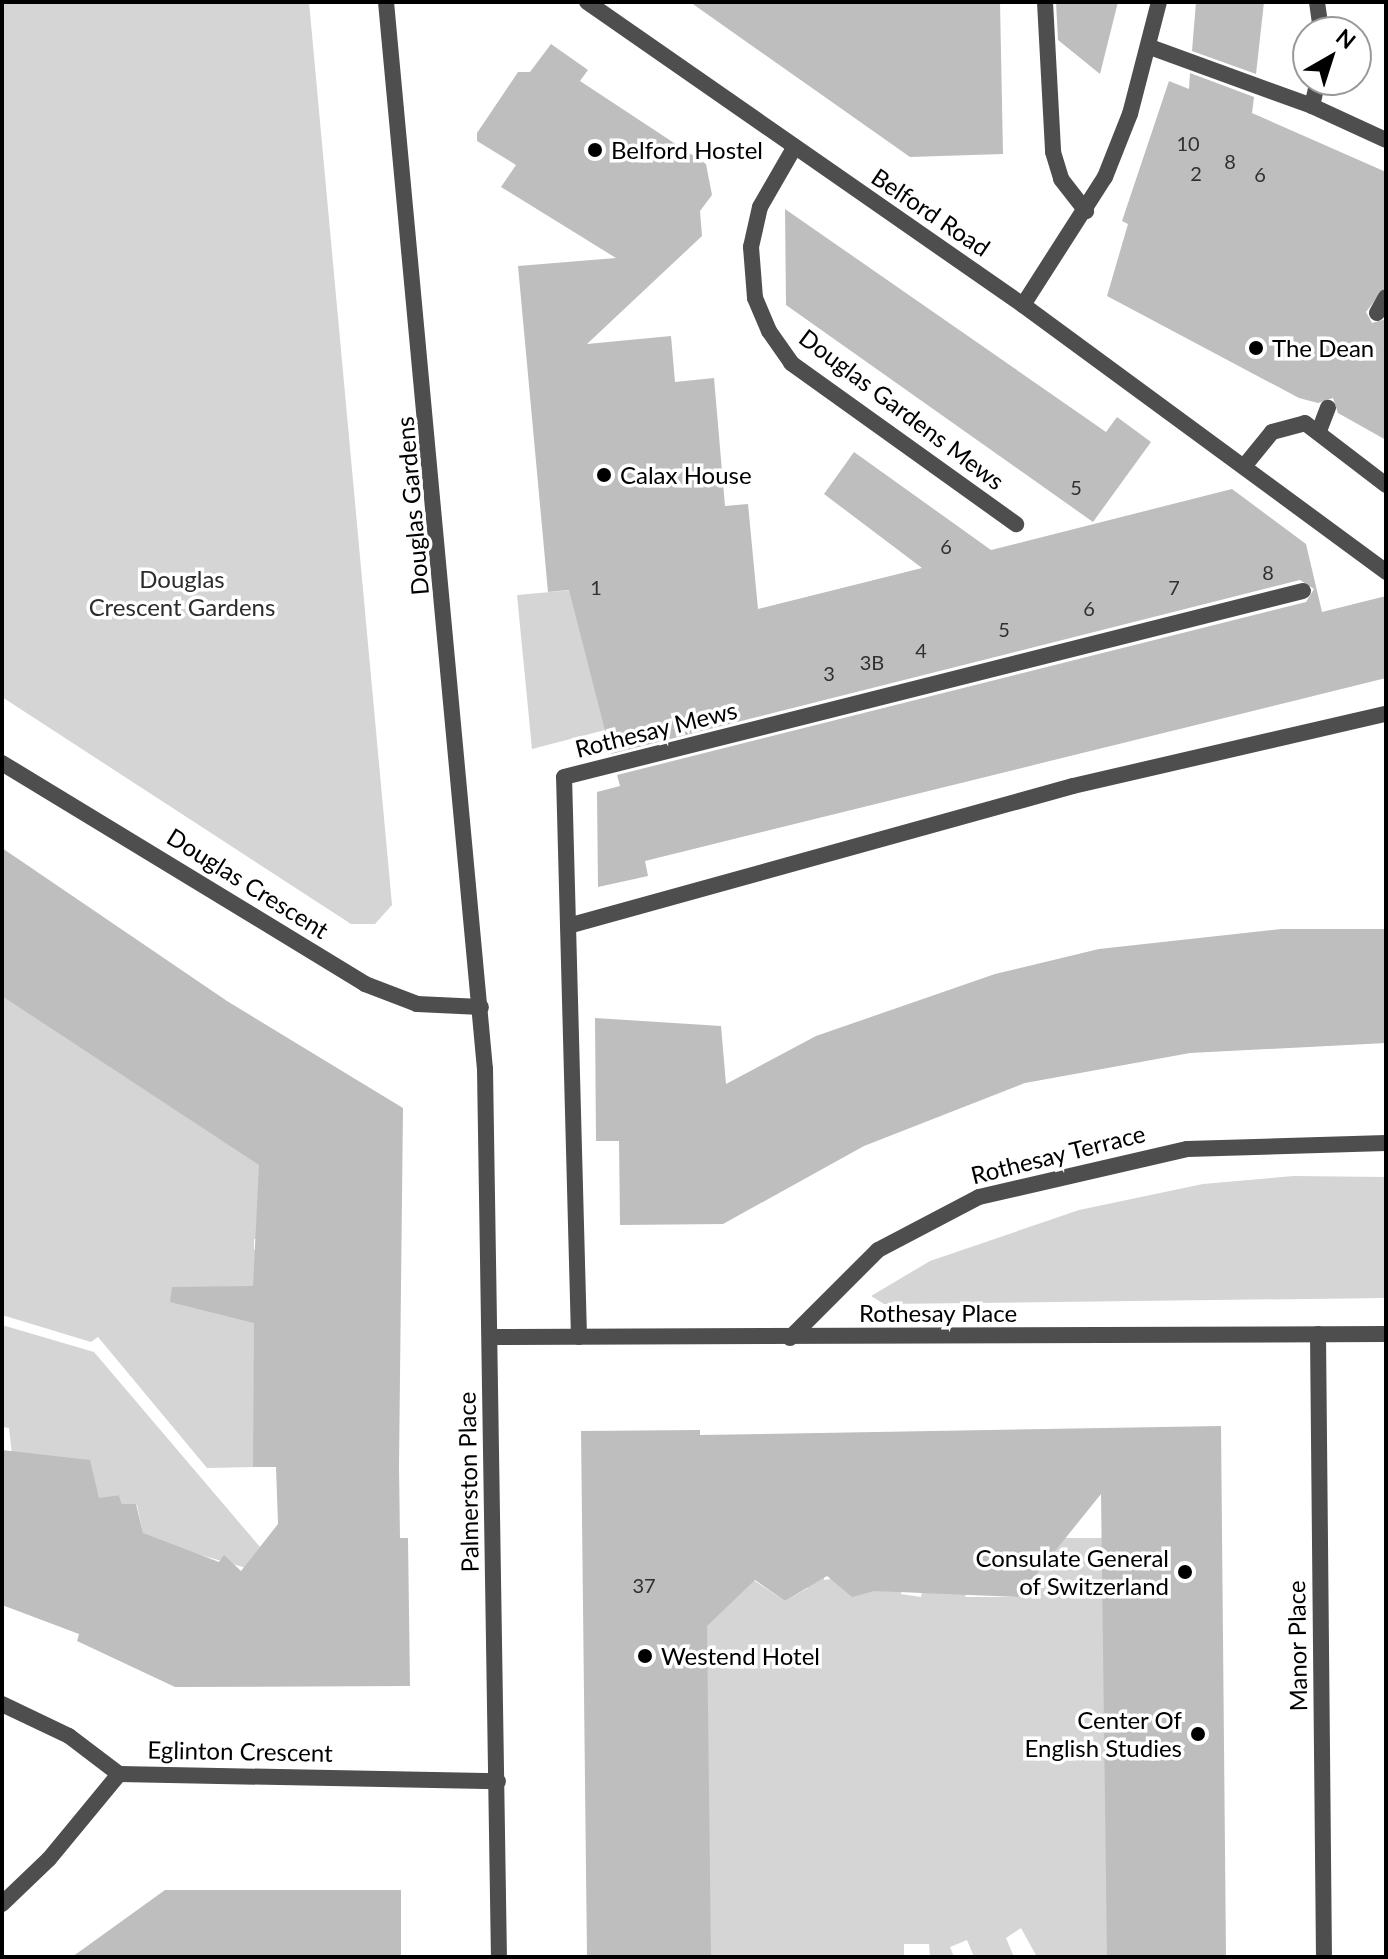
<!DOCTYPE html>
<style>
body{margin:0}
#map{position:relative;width:1388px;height:1959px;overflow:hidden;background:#fff;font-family:Lato,sans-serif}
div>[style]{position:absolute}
.green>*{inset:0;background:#d5d5d5}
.building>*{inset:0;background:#bebebe}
.service>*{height:16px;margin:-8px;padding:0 8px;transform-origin:8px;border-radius:8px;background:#4e4e4e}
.minor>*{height:16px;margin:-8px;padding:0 8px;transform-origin:8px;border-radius:8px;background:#4e4e4e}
.tertiary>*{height:16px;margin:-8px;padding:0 8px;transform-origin:8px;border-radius:8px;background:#4e4e4e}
.dots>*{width:22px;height:22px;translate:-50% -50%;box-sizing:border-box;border:4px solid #fff;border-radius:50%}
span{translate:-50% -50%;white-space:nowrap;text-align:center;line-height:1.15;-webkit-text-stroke:7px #fff;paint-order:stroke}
.number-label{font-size:20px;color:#303030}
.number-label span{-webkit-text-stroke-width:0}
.poi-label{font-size:24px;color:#000}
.left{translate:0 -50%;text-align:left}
.right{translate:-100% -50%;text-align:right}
.street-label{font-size:24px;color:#000}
.park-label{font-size:24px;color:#2c2c2c}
.frame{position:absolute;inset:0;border:4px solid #000;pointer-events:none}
.north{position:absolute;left:1292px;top:16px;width:80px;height:80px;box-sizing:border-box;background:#fff;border:2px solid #999;border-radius:50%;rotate:39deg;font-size:22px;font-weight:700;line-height:32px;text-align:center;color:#000}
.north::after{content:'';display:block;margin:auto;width:28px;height:36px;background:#000;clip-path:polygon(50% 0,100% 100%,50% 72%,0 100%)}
</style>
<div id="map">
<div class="green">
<i style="clip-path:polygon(2px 2px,309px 2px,392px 905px,375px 924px,351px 924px,2px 697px)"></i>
<i style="clip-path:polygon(584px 589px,605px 730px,532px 749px,517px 595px)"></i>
<i style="clip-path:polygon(2px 989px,283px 1175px,277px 1238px,254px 1239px,254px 1250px,277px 1249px,254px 1323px,254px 1467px,207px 1468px,98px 1337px,91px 1342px,2px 1315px)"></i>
<i style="clip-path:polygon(1294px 1176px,1386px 1177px,1386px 1298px,884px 1304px,871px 1296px,930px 1261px,1079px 1210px,1203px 1184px)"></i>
<i style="clip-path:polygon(2px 1325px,94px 1352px,260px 1547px,250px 1560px,260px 1572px,144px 1539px,137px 1505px,122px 1504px,119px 1495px,103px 1498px,105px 1515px,12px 1455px,9px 1428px,2px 1427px)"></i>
<i style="clip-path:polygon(1060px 1538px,1109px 1538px,1109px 1957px,1037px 1957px,1021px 1928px,1006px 1938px,1014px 1957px,974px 1957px,967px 1940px,950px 1947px,954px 1957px,930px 1957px,929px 1944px,904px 1944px,904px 1957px,707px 1957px,702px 1546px,785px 1601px,808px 1588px,802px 1579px,824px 1554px,824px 1580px,905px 1569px,901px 1594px,921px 1597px,928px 1553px,989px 1553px,965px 1597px,1016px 1597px)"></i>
</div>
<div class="building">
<i style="clip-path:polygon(690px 2px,1000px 2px,1003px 154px,910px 157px)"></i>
<i style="clip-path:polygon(1056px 2px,1118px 2px,1100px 74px,1058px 40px)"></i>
<i style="clip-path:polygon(1196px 2px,1264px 2px,1256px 74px,1192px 51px)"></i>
<i style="clip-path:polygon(551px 44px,588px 70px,580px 81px,706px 164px,712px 195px,700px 211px,702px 236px,587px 344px,671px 336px,675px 382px,714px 378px,725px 506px,748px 504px,758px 609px,922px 568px,824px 494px,854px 452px,991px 550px,1232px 489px,1306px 544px,1322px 612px,1386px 596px,1386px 678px,645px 861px,648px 876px,598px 887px,597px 792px,620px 786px,617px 775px,1306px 602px,1314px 589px,1300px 580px,611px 754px,569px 590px,548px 592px,518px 266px,616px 258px,501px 187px,516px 165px,477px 141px,477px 133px,518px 72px,530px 72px)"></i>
<i style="clip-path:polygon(1190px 73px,1254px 97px,1252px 113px,1386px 172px,1386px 286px,1366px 312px,1372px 323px,1386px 319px,1386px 440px,1338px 413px,1333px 398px,1318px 403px,1299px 398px,1107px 296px,1128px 224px,1122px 221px,1169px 81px,1189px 89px)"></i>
<i style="clip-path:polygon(785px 209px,1106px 432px,1117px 417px,1151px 442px,1093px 522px,786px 305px)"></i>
<i style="clip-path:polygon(2px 848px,227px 1001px,403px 1108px,399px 1466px,400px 1538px,408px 1538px,410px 1686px,175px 1687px,77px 1641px,79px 1634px,2px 1605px,2px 1450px,90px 1460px,99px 1498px,119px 1495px,122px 1504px,136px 1504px,143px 1533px,219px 1562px,224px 1555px,241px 1571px,278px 1524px,276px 1467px,253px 1467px,254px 1323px,170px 1302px,172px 1287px,253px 1286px,259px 1165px,2px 996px)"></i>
<i style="clip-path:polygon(1281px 929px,1386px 929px,1386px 1043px,1190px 1053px,1025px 1083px,864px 1146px,723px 1224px,620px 1225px,619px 1141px,596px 1141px,595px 1018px,721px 1026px,726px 1084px,816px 1036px,995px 974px,1099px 949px)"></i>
<i style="clip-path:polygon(1221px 1426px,1226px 1957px,1107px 1957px,1101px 1494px,1018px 1597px,874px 1591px,852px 1597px,827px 1576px,785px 1601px,755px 1580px,707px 1626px,711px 1957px,587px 1957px,581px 1431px,700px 1430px,700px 1435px)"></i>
<i style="clip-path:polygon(165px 1890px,401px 1890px,401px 1957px,72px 1957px)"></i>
</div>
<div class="service">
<i style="left:1312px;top:106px;width:81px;rotate:24.7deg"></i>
<i style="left:1377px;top:313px;width:18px;rotate:-61deg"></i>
<i style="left:1319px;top:431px;width:25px;rotate:-69deg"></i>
<i style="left:568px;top:926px;width:524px;rotate:-15.49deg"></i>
<i style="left:1073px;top:786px;width:321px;rotate:-13deg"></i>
</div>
<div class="minor">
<i style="left:587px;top:2px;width:531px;rotate:34.8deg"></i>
<i style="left:1023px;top:305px;width:451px;rotate:36.3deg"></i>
<i style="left:1045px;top:2px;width:150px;rotate:86.9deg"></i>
<i style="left:1053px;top:152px;width:28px;rotate:73deg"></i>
<i style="left:1061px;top:179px;width:41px;rotate:52deg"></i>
<i style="left:1317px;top:2px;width:30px;rotate:82deg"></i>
<i style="left:1150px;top:47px;width:172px;rotate:20deg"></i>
<i style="left:1312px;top:106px;width:27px;rotate:-77deg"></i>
<i style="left:794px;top:148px;width:68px;rotate:120deg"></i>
<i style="left:760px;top:207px;width:41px;rotate:102.7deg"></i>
<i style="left:751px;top:247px;width:51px;rotate:85.5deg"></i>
<i style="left:755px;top:298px;width:36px;rotate:67deg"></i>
<i style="left:769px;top:331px;width:39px;rotate:55deg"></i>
<i style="left:791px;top:363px;width:277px;rotate:35.6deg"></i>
<i style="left:1023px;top:305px;width:152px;rotate:-57.4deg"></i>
<i style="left:1105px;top:177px;width:68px;rotate:-68.4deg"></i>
<i style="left:1130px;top:114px;width:116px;rotate:-75.5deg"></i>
<i style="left:1246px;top:464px;width:41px;rotate:-50.9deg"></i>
<i style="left:1272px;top:432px;width:34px;rotate:-15deg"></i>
<i style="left:1305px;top:423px;width:102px;rotate:37.4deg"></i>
<i style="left:2px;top:763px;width:425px;rotate:31.3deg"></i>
<i style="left:365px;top:984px;width:56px;rotate:21deg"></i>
<i style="left:417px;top:1004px;width:64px;rotate:2.7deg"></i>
<i style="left:1318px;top:1334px;width:623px;rotate:89.45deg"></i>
<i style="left:490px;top:1337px;width:896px;rotate:-0.19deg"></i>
<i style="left:579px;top:1337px;width:560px;rotate:-91.53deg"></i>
<i style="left:564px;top:777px;width:762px;rotate:-14.13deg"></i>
<i style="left:790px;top:1338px;width:124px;rotate:-45deg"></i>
<i style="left:878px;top:1250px;width:114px;rotate:-27.7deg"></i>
<i style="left:979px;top:1197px;width:213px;rotate:-13deg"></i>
<i style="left:1187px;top:1149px;width:199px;rotate:-1.7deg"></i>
<i style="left:2px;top:1704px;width:74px;rotate:25.5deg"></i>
<i style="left:69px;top:1736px;width:63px;rotate:37.2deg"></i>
<i style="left:119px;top:1774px;width:379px;rotate:1.1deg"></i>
<i style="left:2px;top:1904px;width:65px;rotate:-43.8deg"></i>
<i style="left:49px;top:1859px;width:110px;rotate:-50.5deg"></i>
</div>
<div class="tertiary">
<i style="left:386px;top:2px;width:1072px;rotate:84.7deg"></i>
<i style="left:485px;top:1069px;width:888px;rotate:89.1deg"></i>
</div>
<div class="dots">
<i style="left:595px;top:150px;background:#000"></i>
<i style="left:1256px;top:348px;background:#000"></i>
<i style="left:604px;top:475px;background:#000"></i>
<i style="left:1185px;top:1572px;background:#000"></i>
<i style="left:645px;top:1656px;background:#000"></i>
<i style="left:1198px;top:1734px;background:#000"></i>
</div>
<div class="number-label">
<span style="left:1188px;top:143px">10</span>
<span style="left:1230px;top:161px">8</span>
<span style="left:1196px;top:173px">2</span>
<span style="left:1260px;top:174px">6</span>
<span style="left:1076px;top:487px">5</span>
<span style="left:946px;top:546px">6</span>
<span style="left:1268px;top:572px">8</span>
<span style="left:596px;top:587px">1</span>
<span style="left:1174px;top:587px">7</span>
<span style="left:1089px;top:608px">6</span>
<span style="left:1004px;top:629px">5</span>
<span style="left:921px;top:650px">4</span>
<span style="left:872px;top:662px">3B</span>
<span style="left:829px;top:673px">3</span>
<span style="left:644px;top:1585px">37</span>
</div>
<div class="poi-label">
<span class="left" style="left:611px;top:150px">Belford Hostel</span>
<span class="left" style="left:1272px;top:348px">The Dean</span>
<span class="left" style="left:620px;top:475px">Calax House</span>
<span class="right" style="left:1169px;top:1572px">Consulate General<br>of Switzerland</span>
<span class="left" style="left:661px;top:1656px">Westend Hotel</span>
<span class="right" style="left:1182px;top:1734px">Center Of<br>English Studies</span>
</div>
<div class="street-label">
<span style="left:931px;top:212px;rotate:34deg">Belford Road</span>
<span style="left:902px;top:409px;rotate:37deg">Douglas Gardens Mews</span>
<span style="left:412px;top:506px;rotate:-95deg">Douglas Gardens</span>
<span style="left:656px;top:729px;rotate:-14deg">Rothesay Mews</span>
<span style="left:248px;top:883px;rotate:32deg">Douglas Crescent</span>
<span style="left:1058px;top:1154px;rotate:-14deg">Rothesay Terrace</span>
<span style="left:938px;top:1313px">Rothesay Place</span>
<span style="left:468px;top:1482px;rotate:-91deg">Palmerston Place</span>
<span style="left:1297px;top:1646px;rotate:-91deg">Manor Place</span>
<span style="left:240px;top:1751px;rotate:1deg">Eglinton Crescent</span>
</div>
<div class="park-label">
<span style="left:182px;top:593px">Douglas<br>Crescent Gardens</span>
</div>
<div class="frame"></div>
<div class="north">N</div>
</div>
